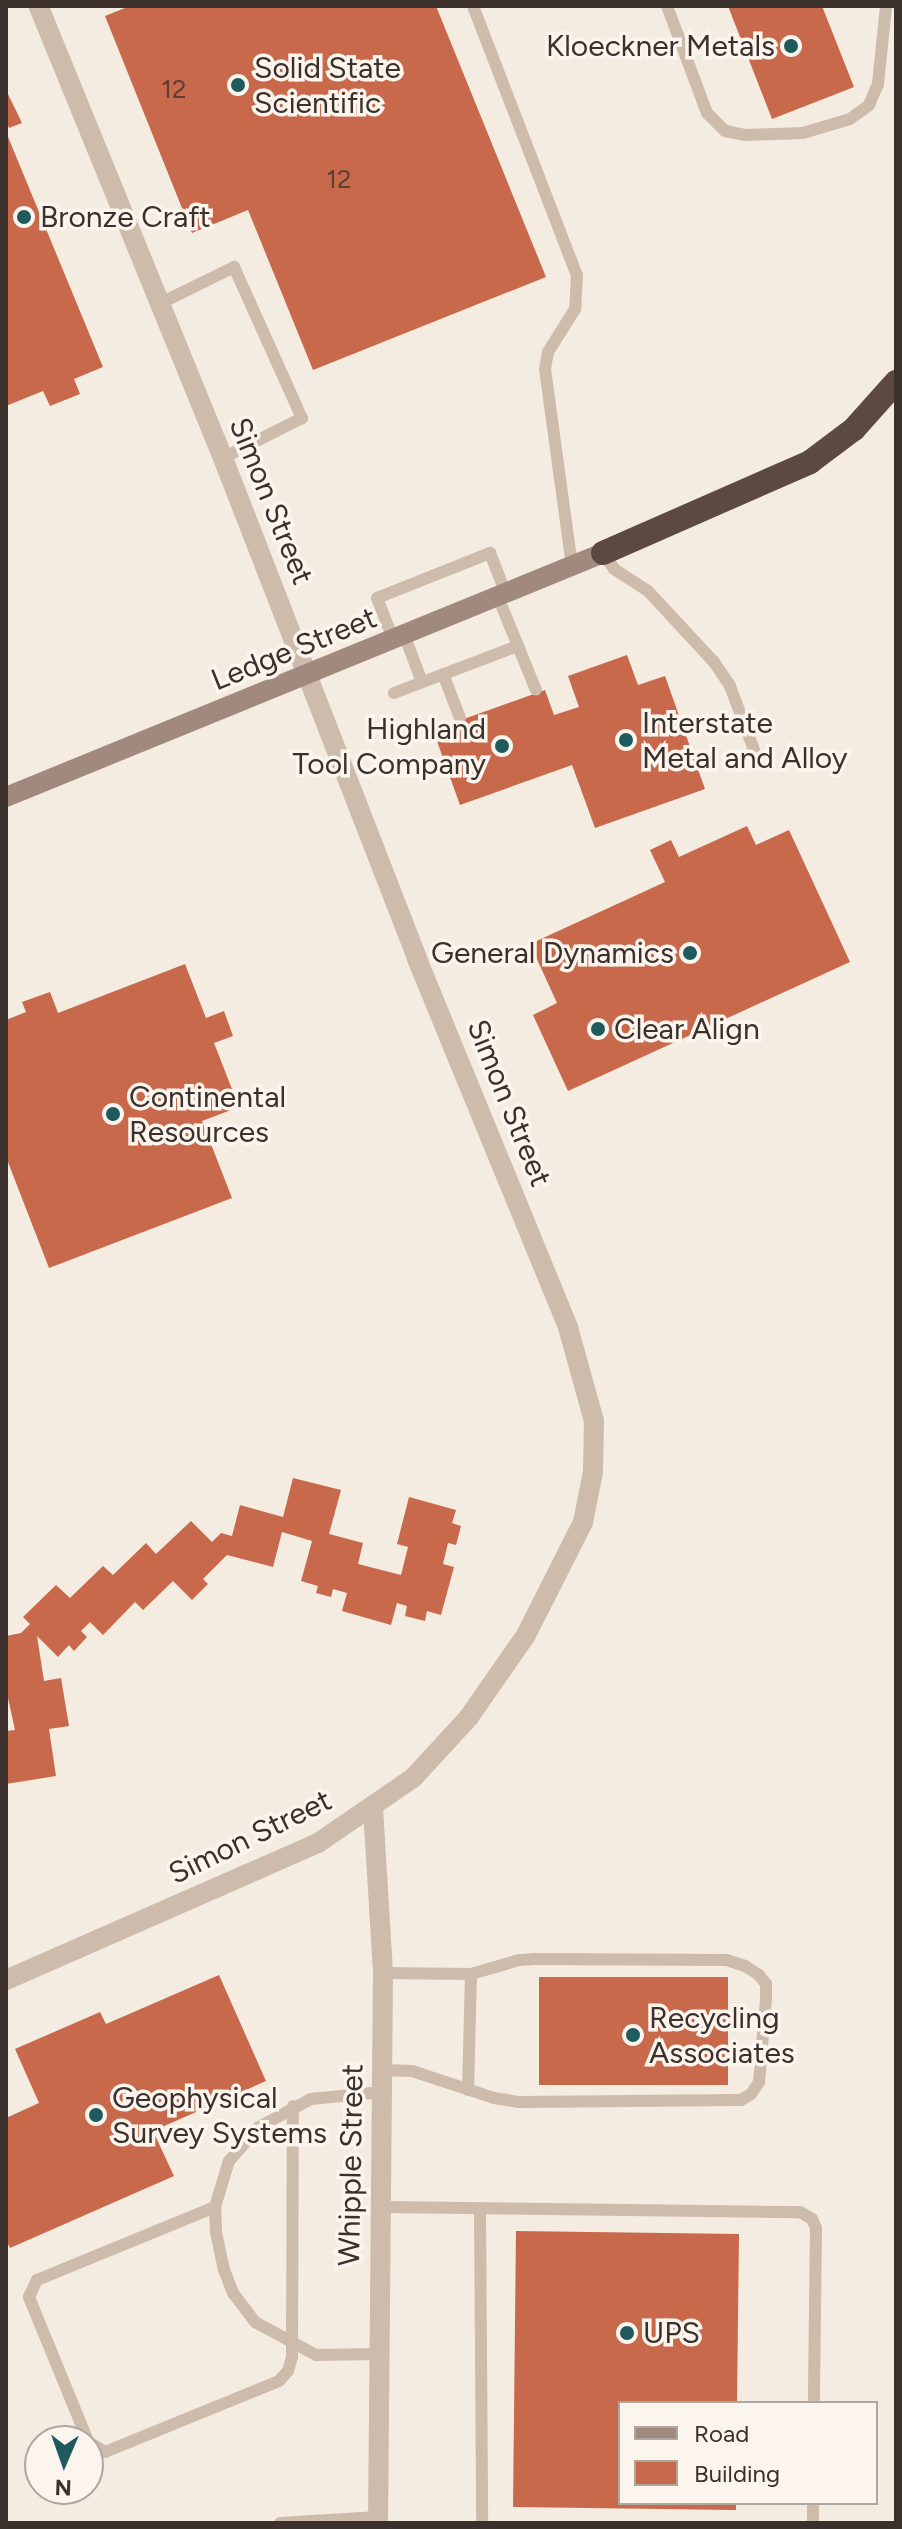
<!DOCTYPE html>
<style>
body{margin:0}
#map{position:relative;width:902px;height:2529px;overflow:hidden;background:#f4ebe1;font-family:Figtree,sans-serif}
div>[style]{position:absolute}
.building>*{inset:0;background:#c8694b;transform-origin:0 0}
.lane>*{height:12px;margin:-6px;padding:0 6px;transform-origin:6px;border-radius:6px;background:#cdbbac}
.street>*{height:20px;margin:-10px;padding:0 10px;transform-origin:10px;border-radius:10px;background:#cdbbac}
.secondary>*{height:20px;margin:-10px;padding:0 10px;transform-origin:10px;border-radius:10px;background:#a18a7d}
.highway>*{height:24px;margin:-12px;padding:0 12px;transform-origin:12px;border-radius:12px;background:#5c4a42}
.dots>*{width:22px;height:22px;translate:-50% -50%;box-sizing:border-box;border:4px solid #fbf5ee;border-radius:50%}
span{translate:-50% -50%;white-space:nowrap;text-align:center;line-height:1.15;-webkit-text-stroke:7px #fbf5ee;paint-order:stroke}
.number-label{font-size:26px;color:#5e3e33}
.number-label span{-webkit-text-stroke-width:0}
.poi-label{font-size:30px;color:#3b302b}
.right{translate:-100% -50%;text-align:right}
.left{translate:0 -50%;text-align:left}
.street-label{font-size:30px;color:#3b302b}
.frame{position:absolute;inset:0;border:8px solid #3b302b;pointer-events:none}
.legend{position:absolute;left:618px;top:2401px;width:260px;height:104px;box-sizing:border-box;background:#fbf5ee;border:2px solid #aea6a0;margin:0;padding:10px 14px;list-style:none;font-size:24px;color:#3b302b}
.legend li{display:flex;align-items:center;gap:16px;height:40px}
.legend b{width:40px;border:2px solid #aea6a0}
.north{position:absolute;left:24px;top:2425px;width:80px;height:80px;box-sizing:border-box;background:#fbf5ee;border:2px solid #aea6a0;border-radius:50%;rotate:182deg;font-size:22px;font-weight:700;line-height:32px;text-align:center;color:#3b302b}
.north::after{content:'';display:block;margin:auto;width:28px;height:36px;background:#1f5a5e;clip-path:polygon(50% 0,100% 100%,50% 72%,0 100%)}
</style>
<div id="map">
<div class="building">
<i style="clip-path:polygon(130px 6px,436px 6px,546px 277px,313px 370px,248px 210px,192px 233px,105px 16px)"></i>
<i style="clip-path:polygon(728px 6px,822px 6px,854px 87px,772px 119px)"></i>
<i style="clip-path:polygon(6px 90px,22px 123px,9px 128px,6px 121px)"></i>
<i style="clip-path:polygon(6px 132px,103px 367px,74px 379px,80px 394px,50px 406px,43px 391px,6px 406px)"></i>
<i style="clip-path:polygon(627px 655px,638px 685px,665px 676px,705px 789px,595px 828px,572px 765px,460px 805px,433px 730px,545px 690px,554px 715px,579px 707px,568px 676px)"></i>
<i style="clip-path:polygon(747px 826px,756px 845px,789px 830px,850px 962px,568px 1091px,533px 1015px,557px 1003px,530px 944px,665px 882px,650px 850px,671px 840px,679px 857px)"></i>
<i style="clip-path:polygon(185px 964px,206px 1018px,224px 1011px,233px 1036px,214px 1043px,239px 1107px,202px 1121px,232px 1198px,49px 1268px,6px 1157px,6px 1020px,26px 1012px,22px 1002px,50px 992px,58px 1013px)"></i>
<i style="clip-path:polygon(293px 1478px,341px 1490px,329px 1534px,363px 1543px,358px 1564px,401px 1575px,408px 1547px,397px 1544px,409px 1497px,456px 1510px,452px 1523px,461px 1526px,456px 1545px,448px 1543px,443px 1564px,454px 1567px,441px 1615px,427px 1611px,425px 1621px,405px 1616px,407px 1606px,397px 1603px,391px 1625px,342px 1611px,347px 1593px,333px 1589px,331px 1597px,316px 1593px,318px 1586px,301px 1581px,312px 1541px,282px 1532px,273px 1567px,227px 1555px,203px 1579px,208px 1584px,192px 1600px,173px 1581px,143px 1610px,135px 1602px,103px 1635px,90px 1622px,81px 1631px,87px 1637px,74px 1651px,69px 1645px,58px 1657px,37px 1636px,44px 1681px,61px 1678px,69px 1726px,49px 1729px,56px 1776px,6px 1784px,6px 1731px,15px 1730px,6px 1689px,6px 1636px,21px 1633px,30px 1624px,23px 1617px,56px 1585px,70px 1598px,103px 1566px,113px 1575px,146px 1543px,156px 1554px,191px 1521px,212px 1542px,221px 1533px,232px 1536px,240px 1505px,283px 1517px)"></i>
<i style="clip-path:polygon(219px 1975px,266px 2081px,153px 2131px,174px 2176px,10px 2248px,6px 2240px,6px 2118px,39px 2103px,15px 2049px,100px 2012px,106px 2024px)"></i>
<i style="left:539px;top:1977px;width:189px;height:108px"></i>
<i style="clip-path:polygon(516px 2231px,739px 2234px,737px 2403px,620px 2403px,620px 2503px,736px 2503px,736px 2510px,513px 2507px)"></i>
</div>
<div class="lane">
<i style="left:473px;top:6px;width:288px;rotate:68.9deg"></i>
<i style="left:577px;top:275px;width:34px;rotate:93deg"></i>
<i style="left:575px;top:309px;width:51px;rotate:122.1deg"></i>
<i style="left:548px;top:352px;width:17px;rotate:100deg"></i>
<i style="left:545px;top:369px;width:199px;rotate:82.2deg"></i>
<i style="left:667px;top:6px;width:114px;rotate:69.5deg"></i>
<i style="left:707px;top:113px;width:25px;rotate:45deg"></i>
<i style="left:725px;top:131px;width:20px;rotate:11deg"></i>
<i style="left:745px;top:135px;width:58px;rotate:-2deg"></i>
<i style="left:803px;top:133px;width:49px;rotate:-16.6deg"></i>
<i style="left:850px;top:119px;width:24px;rotate:-36deg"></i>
<i style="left:869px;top:105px;width:23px;rotate:-67deg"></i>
<i style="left:878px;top:84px;width:78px;rotate:-84.1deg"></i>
<i style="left:159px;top:304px;width:84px;rotate:-26.3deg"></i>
<i style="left:234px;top:267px;width:166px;rotate:65.8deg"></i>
<i style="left:302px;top:418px;width:89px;rotate:153.1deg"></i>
<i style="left:603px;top:553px;width:19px;rotate:55deg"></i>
<i style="left:614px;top:569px;width:40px;rotate:32.9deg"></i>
<i style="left:648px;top:591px;width:97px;rotate:47.1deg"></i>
<i style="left:714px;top:662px;width:29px;rotate:56deg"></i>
<i style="left:730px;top:686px;width:74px;rotate:69.4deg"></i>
<i style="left:498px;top:597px;width:100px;rotate:67.8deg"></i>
<i style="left:405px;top:637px;width:48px;rotate:69.3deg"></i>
<i style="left:394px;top:641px;width:46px;rotate:-111.6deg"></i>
<i style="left:377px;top:598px;width:122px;rotate:-21.7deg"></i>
<i style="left:490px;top:553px;width:44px;rotate:68.7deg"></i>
<i style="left:443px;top:674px;width:47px;rotate:68.9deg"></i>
<i style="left:394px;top:693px;width:133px;rotate:-20.8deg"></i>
<i style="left:382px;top:2070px;width:30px;rotate:2deg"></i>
<i style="left:412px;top:2071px;width:86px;rotate:18.2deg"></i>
<i style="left:494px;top:2098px;width:26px;rotate:9deg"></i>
<i style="left:520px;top:2102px;width:221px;rotate:-0.5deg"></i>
<i style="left:741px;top:2100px;width:12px;rotate:-31deg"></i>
<i style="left:751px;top:2094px;width:14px;rotate:-56deg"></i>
<i style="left:759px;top:2082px;width:84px;rotate:-85.2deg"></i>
<i style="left:766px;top:1998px;width:14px;rotate:-90deg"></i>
<i style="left:766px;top:1984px;width:11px;rotate:-128deg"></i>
<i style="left:759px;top:1975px;width:17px;rotate:-147deg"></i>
<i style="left:745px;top:1966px;width:20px;rotate:-162deg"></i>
<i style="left:726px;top:1960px;width:191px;rotate:-179.7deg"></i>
<i style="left:535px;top:1959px;width:16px;rotate:176deg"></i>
<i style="left:519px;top:1960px;width:50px;rotate:163.7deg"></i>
<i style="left:471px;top:1974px;width:88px;rotate:-179.3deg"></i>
<i style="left:468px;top:2090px;width:116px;rotate:-88.5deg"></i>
<i style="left:380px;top:2207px;width:420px;rotate:0.7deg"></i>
<i style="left:800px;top:2212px;width:14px;rotate:30deg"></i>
<i style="left:812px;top:2219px;width:10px;rotate:66deg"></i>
<i style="left:816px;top:2228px;width:175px;rotate:90.7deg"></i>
<i style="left:480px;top:2209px;width:314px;rotate:89.6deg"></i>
<i style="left:379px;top:2354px;width:63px;rotate:179.1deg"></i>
<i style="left:316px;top:2355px;width:69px;rotate:-151.6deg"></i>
<i style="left:255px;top:2322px;width:36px;rotate:-127deg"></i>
<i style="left:233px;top:2293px;width:25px;rotate:-111deg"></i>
<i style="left:224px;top:2270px;width:39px;rotate:-102deg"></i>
<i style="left:216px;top:2232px;width:25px;rotate:-92deg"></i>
<i style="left:215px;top:2207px;width:48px;rotate:-73.1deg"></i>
<i style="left:229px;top:2161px;width:45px;rotate:-48.6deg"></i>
<i style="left:259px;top:2127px;width:59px;rotate:-28.3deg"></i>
<i style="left:311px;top:2099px;width:71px;rotate:-5.6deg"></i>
<i style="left:88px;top:2441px;width:156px;rotate:-112.3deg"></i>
<i style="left:29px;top:2297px;width:19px;rotate:-65deg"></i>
<i style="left:37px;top:2280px;width:192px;rotate:-22.3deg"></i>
<i style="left:88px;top:2442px;width:20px;rotate:30deg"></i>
<i style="left:105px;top:2452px;width:188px;rotate:-22.2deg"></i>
<i style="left:279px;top:2381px;width:13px;rotate:-48deg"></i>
<i style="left:288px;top:2371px;width:15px;rotate:-74deg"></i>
<i style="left:292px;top:2357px;width:251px;rotate:-89.8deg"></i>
<i style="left:280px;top:2523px;width:98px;rotate:-3.5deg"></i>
<i style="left:813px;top:2523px;width:20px;rotate:-90deg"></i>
</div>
<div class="street">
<i style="left:373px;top:1808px;width:165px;rotate:86.5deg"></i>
<i style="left:383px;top:1973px;width:550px;rotate:90.52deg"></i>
<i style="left:6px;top:1980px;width:341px;rotate:-23.7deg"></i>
<i style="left:318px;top:1843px;width:115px;rotate:-34.4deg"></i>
<i style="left:413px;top:1778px;width:83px;rotate:-47.4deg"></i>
<i style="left:469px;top:1717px;width:100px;rotate:-55.2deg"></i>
<i style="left:526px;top:1635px;width:127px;rotate:-63.2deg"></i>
<i style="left:583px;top:1522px;width:51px;rotate:-78.7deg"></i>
<i style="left:593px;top:1472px;width:51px;rotate:-88.9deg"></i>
<i style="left:594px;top:1421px;width:98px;rotate:-105.5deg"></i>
<i style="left:568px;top:1327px;width:399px;rotate:-112.3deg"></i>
<i style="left:417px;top:958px;width:536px;rotate:-111.21deg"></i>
<i style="left:223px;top:458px;width:488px;rotate:-112.2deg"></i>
</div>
<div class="secondary">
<i style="left:6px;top:797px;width:645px;rotate:-22.23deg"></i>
</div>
<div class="highway">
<i style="left:603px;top:553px;width:226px;rotate:-23.7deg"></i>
<i style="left:810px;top:462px;width:55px;rotate:-36.9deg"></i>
<i style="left:854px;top:429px;width:63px;rotate:-48.2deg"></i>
</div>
<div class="dots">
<i style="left:791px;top:46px;background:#1f5a5e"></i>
<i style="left:238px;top:85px;background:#1f5a5e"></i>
<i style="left:24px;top:217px;background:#1f5a5e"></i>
<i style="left:626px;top:740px;background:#1f5a5e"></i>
<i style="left:502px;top:746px;background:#1f5a5e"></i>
<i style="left:690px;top:953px;background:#1f5a5e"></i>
<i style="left:598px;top:1029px;background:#1f5a5e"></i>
<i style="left:113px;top:1114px;background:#1f5a5e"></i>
<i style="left:633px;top:2035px;background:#1f5a5e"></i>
<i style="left:96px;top:2115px;background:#1f5a5e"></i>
<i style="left:627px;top:2333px;background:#1f5a5e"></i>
</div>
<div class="number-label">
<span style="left:174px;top:90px">12</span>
<span style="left:339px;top:180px">12</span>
</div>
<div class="poi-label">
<span class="right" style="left:775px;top:46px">Kloeckner Metals</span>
<span class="left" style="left:254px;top:85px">Solid State<br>Scientific</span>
<span class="left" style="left:40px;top:217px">Bronze Craft</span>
<span class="left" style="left:642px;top:740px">Interstate<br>Metal and Alloy</span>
<span class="right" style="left:486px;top:746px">Highland<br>Tool Company</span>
<span class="right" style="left:674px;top:953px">General Dynamics</span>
<span class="left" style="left:614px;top:1029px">Clear Align</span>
<span class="left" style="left:129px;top:1114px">Continental<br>Resources</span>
<span class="left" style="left:649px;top:2035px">Recycling<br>Associates</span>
<span class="left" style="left:112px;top:2115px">Geophysical<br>Survey Systems</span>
<span class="left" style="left:643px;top:2333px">UPS</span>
</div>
<div class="street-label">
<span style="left:271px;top:501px;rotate:68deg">Simon Street</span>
<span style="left:294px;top:649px;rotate:-22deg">Ledge Street</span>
<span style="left:509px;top:1103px;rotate:68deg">Simon Street</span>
<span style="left:250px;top:1837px;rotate:-26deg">Simon Street</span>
<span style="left:351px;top:2165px;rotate:-89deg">Whipple Street</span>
</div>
<div class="frame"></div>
<ul class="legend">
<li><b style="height:10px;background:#a18a7d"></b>Road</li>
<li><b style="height:22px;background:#c8694b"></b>Building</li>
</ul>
<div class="north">N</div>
</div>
